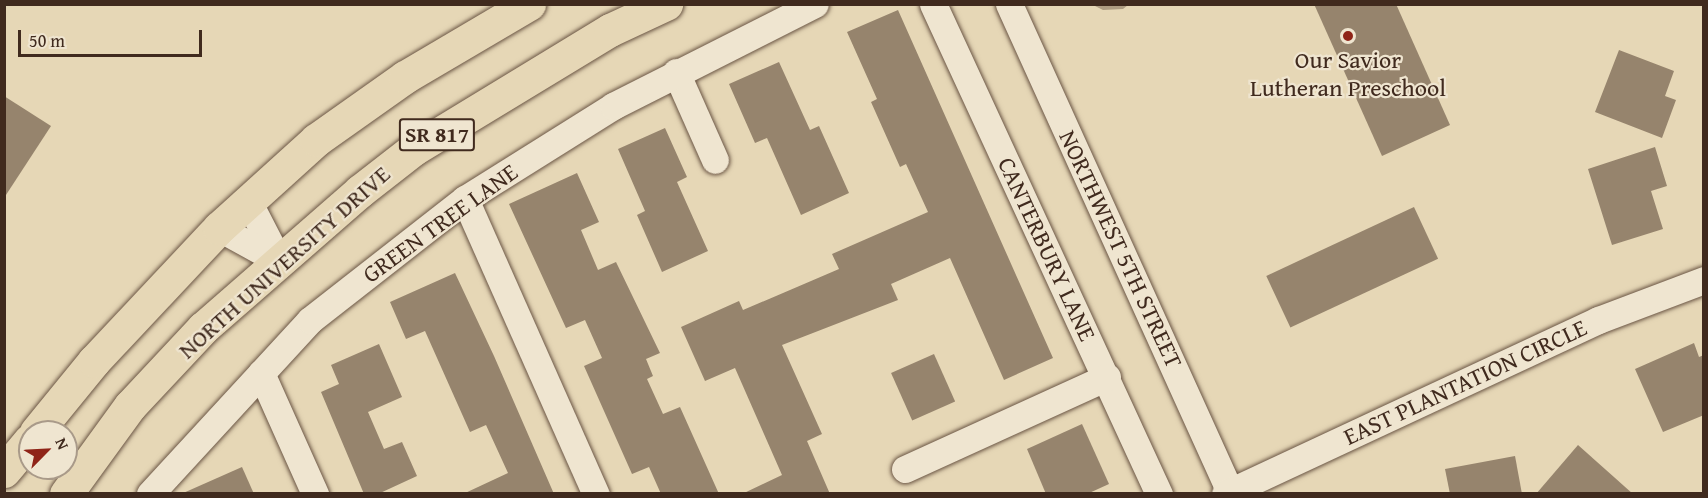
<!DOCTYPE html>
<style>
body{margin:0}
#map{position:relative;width:1708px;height:498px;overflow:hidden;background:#e6d7b6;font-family:"Gentium Book Plus",serif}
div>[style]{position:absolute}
.water>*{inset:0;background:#ae9c82}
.building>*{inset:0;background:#96846d;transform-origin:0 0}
.roads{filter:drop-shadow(0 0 2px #6a5544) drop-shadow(0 0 2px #6a5544)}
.minor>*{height:27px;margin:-13.5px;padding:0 13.5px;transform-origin:13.5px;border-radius:13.5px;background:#efe5d0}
.major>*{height:33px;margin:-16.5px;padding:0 16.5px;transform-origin:16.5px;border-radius:16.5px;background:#e6d7b6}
.dots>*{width:16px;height:16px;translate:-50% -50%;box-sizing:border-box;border:3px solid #efe5d0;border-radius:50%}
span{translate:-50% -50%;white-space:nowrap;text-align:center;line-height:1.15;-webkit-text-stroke:4.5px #efe5d0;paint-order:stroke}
.shield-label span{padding:2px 4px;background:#efe5d0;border:2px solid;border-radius:4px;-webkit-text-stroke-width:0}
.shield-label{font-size:22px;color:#402a1e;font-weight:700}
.poi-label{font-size:24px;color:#402a1e}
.street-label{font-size:24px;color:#402a1e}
.frame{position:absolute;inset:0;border:6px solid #402a1e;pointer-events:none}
.north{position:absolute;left:18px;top:420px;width:60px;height:60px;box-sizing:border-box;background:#efe5d0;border:2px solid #a99a89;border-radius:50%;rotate:66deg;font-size:16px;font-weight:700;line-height:24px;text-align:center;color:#402a1e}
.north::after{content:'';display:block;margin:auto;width:21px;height:27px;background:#8f2418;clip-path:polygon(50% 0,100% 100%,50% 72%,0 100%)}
.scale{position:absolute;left:18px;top:30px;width:184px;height:27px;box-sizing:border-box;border:3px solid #402a1e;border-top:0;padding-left:8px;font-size:18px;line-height:21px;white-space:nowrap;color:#402a1e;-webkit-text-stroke:4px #efe5d0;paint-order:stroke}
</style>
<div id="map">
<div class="water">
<i style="clip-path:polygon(1093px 5px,1128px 5px,1123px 9px,1103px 10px)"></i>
</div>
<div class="building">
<i style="clip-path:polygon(1314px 4px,1396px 4px,1450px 125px,1382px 156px)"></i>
<i style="clip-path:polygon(898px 10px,1053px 358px,1004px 380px,950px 258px,891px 284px,898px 300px,782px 345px,822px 434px,807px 441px,830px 494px,742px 494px,782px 475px,735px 368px,705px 381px,681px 327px,739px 301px,743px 310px,839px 269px,832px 254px,928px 212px,906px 164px,900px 167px,871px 102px,877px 99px,847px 32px)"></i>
<i style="clip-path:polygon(1619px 50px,1674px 71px,1665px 96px,1676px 100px,1662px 138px,1595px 112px)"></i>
<i style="clip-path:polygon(779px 62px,810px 130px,819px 126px,849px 193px,801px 215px,767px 138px,755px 143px,729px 84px)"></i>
<i style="clip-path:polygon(4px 96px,51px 126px,4px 198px)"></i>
<i style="clip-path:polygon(665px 128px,687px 177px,677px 182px,708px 251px,662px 272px,637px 215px,645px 211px,618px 149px)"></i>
<i style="clip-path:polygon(1655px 147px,1667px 186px,1651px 191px,1663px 229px,1612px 245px,1588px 169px)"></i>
<i style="clip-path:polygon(577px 173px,599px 222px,581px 230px,598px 270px,616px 262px,660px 353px,646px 359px,653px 376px,647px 379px,663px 414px,680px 407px,719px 494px,661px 494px,649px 467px,632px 474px,584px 366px,602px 358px,585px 320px,566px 328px,509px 204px)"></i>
<i style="left:1414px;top:207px;width:57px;height:163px;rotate:65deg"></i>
<i style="clip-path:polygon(455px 273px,494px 356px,554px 494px,463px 494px,508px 473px,486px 425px,470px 432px,425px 331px,406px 339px,390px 302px)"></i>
<i style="clip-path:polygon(1694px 343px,1699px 357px,1704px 355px,1704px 415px,1663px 432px,1635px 369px)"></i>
<i style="clip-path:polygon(379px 344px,402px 397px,368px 412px,384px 449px,402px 442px,417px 476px,378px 494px,364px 494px,321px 392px,339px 384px,331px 365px)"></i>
<i style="left:934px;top:354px;width:52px;height:47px;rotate:66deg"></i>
<i style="clip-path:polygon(1082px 424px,1109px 484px,1087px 494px,1046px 494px,1027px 449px)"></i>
<i style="clip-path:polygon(1578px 445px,1633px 494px,1536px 494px)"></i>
<i style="clip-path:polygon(1515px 456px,1522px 494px,1450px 494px,1445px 469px)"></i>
<i style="clip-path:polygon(242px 467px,254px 494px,181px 494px)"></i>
</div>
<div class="roads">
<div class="minor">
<i style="left:933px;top:4px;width:540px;rotate:65.24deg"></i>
<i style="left:1009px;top:4px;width:538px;rotate:65.63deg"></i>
<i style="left:676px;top:72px;width:96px;rotate:66.1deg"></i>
<i style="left:465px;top:199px;width:323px;rotate:66.1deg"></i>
<i style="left:248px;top:201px;width:68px;rotate:62.7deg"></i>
<i style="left:219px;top:228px;width:68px;rotate:28.8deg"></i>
<i style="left:261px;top:373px;width:133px;rotate:65.9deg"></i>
<i style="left:905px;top:469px;width:222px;rotate:-24.5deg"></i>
<i style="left:150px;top:494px;width:236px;rotate:-47.4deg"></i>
<i style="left:310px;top:320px;width:197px;rotate:-38deg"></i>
<i style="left:465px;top:199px;width:175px;rotate:-32.1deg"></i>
<i style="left:613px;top:106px;width:226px;rotate:-26.8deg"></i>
<i style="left:1225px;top:494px;width:412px;rotate:-25deg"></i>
<i style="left:1598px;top:320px;width:113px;rotate:-20.7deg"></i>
</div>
<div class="major">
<i style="left:36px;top:432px;width:92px;rotate:-50.8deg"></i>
<i style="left:94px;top:361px;width:183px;rotate:-46.8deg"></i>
<i style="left:219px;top:228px;width:131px;rotate:-42.2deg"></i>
<i style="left:316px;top:140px;width:109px;rotate:-35.3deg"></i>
<i style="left:405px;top:77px;width:144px;rotate:-30.5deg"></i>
<i style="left:4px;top:471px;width:40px;rotate:-50deg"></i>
<i style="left:66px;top:494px;width:109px;rotate:-54deg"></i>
<i style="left:130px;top:406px;width:107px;rotate:-46.9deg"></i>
<i style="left:203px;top:328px;width:208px;rotate:-41.1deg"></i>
<i style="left:360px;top:191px;width:68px;rotate:-37.9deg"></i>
<i style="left:414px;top:149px;width:229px;rotate:-31.3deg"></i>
<i style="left:610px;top:30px;width:62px;rotate:-24.9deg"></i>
</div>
</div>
<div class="dots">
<i style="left:1348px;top:36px;background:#8f2418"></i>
</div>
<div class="shield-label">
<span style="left:437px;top:135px">SR 817</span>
</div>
<div class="poi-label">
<span style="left:1348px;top:74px">Our Savior<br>Lutheran Preschool</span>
</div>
<div class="street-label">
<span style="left:440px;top:223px;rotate:-36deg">GREEN TREE LANE</span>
<span style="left:1047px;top:249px;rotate:65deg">CANTERBURY LANE</span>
<span style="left:1121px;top:249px;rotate:65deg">NORTHWEST 5TH STREET</span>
<span style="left:284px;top:262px;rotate:-42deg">NORTH UNIVERSITY DRIVE</span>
<span style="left:1465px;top:382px;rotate:-25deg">EAST PLANTATION CIRCLE</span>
</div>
<div class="frame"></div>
<div class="north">N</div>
<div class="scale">50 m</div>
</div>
